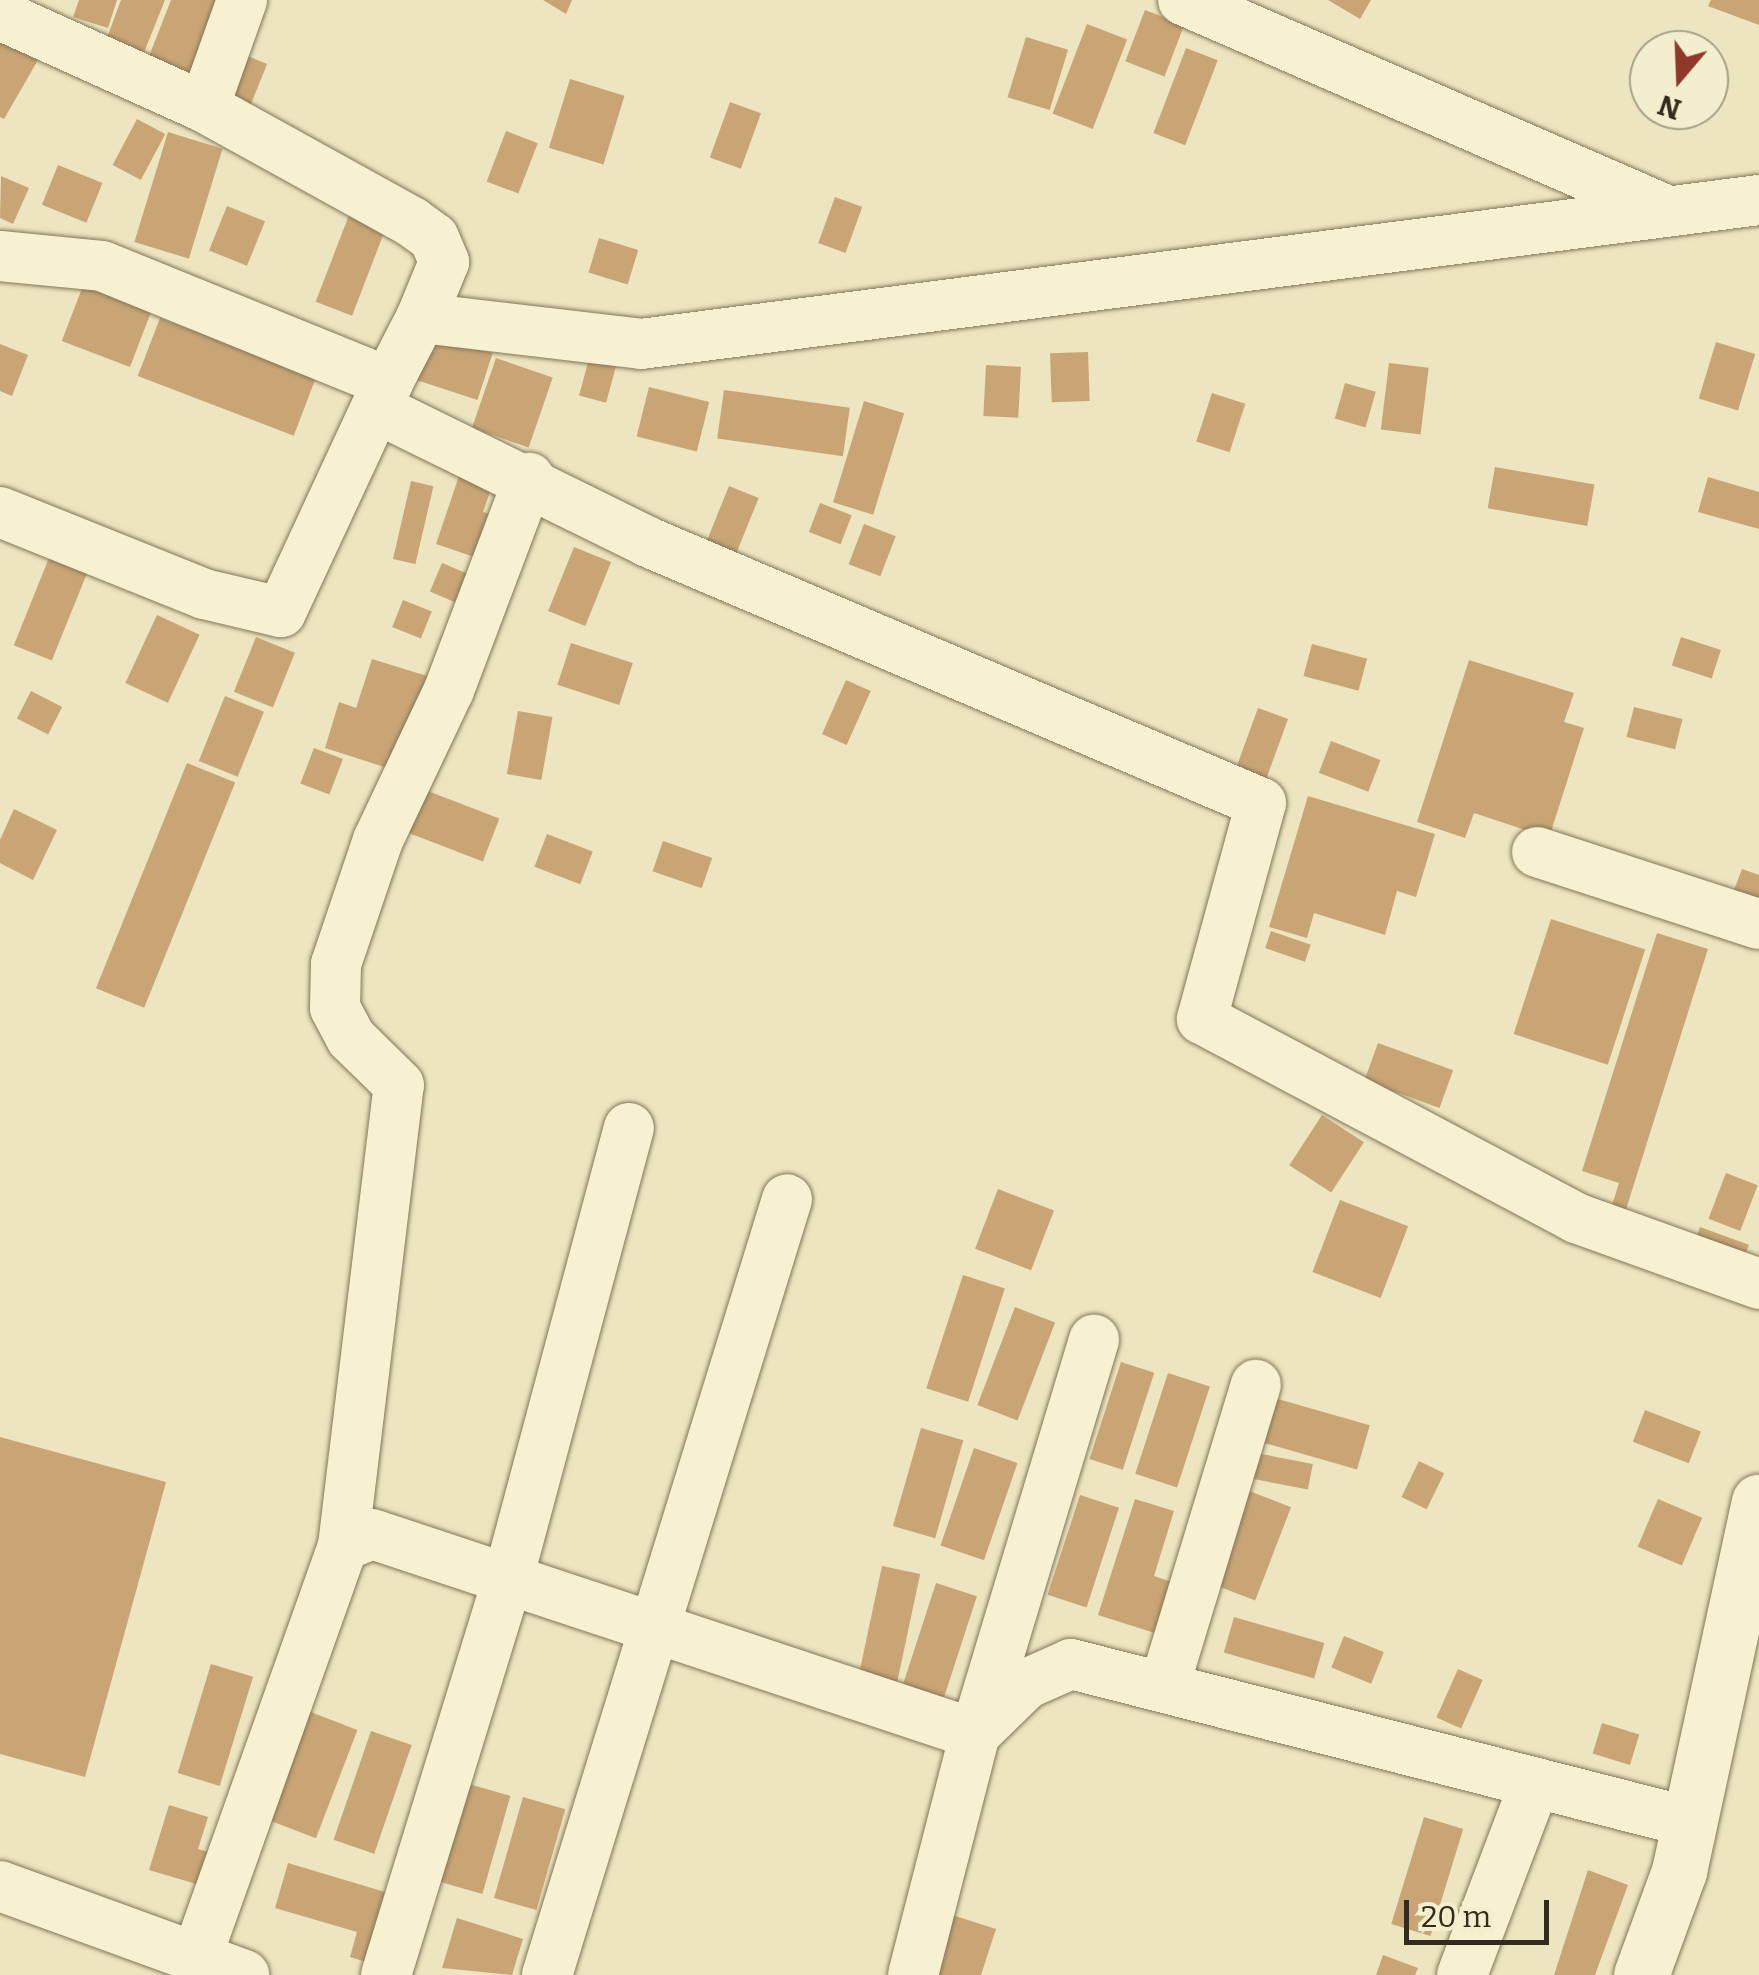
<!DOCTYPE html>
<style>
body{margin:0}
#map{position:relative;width:1759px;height:1975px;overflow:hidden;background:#ece5bf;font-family:Bitter,serif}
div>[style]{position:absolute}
.building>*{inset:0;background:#c9a576;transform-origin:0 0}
.roads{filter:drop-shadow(0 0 2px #837658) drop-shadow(0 0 2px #837658)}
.street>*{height:50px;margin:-25px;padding:0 25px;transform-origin:25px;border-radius:25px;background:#f7f1d1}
.secondary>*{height:55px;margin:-27.5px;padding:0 27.5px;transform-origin:27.5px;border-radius:27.5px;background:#f7f1d1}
span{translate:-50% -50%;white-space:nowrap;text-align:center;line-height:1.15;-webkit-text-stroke:9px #f3eece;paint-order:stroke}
.north{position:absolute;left:1629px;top:30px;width:100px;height:100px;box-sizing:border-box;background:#f3eece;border:2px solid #a6a087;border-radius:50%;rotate:199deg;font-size:28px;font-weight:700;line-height:40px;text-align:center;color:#332b1c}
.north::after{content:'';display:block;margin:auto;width:35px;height:45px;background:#90392a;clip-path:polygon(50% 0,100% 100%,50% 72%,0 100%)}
.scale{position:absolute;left:1404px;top:1900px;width:145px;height:45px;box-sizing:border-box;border:5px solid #332b1c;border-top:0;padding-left:12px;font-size:30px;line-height:35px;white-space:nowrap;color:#332b1c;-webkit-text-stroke:8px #f3eece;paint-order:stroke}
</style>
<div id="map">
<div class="building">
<i style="clip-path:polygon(79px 0,117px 0,108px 28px,73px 17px)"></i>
<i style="clip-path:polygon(121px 0,165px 0,141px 60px,104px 46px)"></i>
<i style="clip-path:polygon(171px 0,228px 0,193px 89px,144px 69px)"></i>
<i style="clip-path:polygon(543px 0,572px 0,566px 14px)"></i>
<i style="clip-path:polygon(1328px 0,1371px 0,1360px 19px)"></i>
<i style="clip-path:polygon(1711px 0,1759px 0,1759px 25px,1708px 6px)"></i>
<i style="left:1145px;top:10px;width:42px;height:55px;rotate:21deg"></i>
<i style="left:1087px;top:24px;width:43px;height:96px;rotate:21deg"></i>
<i style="left:1026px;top:37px;width:44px;height:63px;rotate:17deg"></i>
<i style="clip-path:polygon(0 38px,38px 60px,4px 119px,0 117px)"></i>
<i style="left:1186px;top:48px;width:34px;height:91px;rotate:21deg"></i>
<i style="left:230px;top:49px;width:40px;height:51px;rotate:22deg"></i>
<i style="left:570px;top:79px;width:57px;height:72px;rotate:17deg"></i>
<i style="left:730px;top:102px;width:33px;height:59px;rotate:20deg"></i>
<i style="left:137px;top:119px;width:32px;height:52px;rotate:28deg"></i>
<i style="left:506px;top:131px;width:34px;height:54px;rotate:21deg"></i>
<i style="left:168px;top:132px;width:57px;height:115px;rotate:17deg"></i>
<i style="left:58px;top:165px;width:48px;height:43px;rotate:22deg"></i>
<i style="clip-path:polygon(1px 176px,29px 188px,13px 224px,0 218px)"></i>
<i style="left:835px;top:197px;width:29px;height:49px;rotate:20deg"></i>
<i style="left:227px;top:206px;width:41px;height:48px;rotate:22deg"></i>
<i style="left:349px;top:215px;width:39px;height:93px;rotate:21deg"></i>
<i style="left:599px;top:238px;width:41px;height:36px;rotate:17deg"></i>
<i style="left:84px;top:283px;width:73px;height:62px;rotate:21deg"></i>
<i style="left:160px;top:318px;width:167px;height:62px;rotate:21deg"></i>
<i style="left:427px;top:332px;width:69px;height:49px;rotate:18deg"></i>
<i style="left:1716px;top:342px;width:41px;height:59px;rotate:17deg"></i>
<i style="clip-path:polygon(0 344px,28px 355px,12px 396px,0 391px)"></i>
<i style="left:1088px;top:352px;width:49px;height:38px;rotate:88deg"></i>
<i style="left:590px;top:355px;width:28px;height:42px;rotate:15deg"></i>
<i style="left:496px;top:358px;width:60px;height:74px;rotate:19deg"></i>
<i style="left:1389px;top:363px;width:40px;height:67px;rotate:7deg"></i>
<i style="left:986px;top:365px;width:35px;height:51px;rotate:3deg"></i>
<i style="left:1345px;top:383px;width:32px;height:37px;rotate:16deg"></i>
<i style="left:649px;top:387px;width:62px;height:51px;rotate:14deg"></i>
<i style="left:724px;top:390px;width:127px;height:49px;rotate:8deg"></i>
<i style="left:1212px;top:393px;width:35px;height:51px;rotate:18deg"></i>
<i style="left:864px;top:401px;width:42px;height:106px;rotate:17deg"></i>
<i style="clip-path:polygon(464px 461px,497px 472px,483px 512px,503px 519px,489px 562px,436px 544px)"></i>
<i style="left:1495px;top:467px;width:101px;height:42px;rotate:10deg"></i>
<i style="clip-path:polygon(1708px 477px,1759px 492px,1759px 529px,1698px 512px)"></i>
<i style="left:411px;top:481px;width:23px;height:80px;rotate:13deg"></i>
<i style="left:729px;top:486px;width:32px;height:75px;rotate:22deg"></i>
<i style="left:820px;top:503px;width:34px;height:31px;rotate:21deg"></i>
<i style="left:864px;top:524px;width:34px;height:43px;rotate:21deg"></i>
<i style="left:574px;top:547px;width:40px;height:69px;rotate:22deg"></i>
<i style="left:49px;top:558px;width:41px;height:94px;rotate:22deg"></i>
<i style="left:442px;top:563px;width:38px;height:31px;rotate:23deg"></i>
<i style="left:403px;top:600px;width:31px;height:29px;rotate:22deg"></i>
<i style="left:157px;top:615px;width:47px;height:75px;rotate:25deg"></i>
<i style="left:256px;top:637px;width:42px;height:59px;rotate:22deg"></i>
<i style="left:1681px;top:637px;width:42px;height:30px;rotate:18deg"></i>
<i style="left:571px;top:643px;width:65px;height:44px;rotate:18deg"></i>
<i style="left:1312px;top:644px;width:57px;height:33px;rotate:15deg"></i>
<i style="clip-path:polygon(372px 659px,427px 676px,397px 771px,325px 748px,339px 702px,356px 708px)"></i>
<i style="clip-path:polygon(1469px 660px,1574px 693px,1564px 722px,1584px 728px,1549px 838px,1474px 813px,1465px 838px,1417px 822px)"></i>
<i style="left:846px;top:680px;width:27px;height:59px;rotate:24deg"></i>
<i style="left:31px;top:691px;width:35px;height:31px;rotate:27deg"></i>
<i style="left:225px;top:696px;width:42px;height:70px;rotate:22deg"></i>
<i style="left:1634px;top:707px;width:50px;height:31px;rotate:14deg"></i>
<i style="left:1258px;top:708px;width:32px;height:66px;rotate:20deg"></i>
<i style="left:518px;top:711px;width:35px;height:64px;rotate:10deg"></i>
<i style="left:1331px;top:741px;width:53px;height:34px;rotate:21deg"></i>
<i style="left:314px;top:748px;width:31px;height:38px;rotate:21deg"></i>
<i style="left:187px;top:763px;width:52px;height:243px;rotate:22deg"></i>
<i style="left:420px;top:788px;width:85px;height:46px;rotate:21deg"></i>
<i style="clip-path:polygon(1308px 796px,1435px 834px,1416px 897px,1397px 891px,1385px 935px,1314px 913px,1307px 938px,1269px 927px)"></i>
<i style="clip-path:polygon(14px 809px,57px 830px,33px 880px,0 863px,0 840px)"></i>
<i style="left:547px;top:834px;width:49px;height:35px;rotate:21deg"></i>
<i style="left:663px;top:841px;width:52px;height:32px;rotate:19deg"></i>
<i style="clip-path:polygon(1742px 869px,1759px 875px,1759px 918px,1728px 906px)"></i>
<i style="left:1551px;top:919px;width:99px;height:121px;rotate:18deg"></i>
<i style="left:1271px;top:931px;width:42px;height:18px;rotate:19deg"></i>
<i style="clip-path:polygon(1657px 933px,1708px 949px,1622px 1222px,1608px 1218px,1619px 1183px,1582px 1171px)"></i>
<i style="left:1378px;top:1043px;width:80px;height:40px;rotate:20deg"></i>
<i style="left:1322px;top:1115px;width:50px;height:60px;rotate:33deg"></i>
<i style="left:1726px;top:1173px;width:34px;height:49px;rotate:21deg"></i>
<i style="left:998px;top:1189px;width:60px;height:64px;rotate:21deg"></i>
<i style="left:1340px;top:1200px;width:73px;height:77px;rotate:21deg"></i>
<i style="left:1700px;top:1227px;width:52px;height:33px;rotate:20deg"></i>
<i style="left:963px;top:1275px;width:44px;height:119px;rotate:18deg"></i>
<i style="left:1015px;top:1307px;width:43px;height:105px;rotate:21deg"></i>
<i style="left:1121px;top:1362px;width:35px;height:102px;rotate:18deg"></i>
<i style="left:1168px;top:1373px;width:44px;height:106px;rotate:18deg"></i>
<i style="left:1264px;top:1395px;width:110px;height:46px;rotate:16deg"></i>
<i style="left:1645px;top:1410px;width:60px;height:34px;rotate:21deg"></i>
<i style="left:921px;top:1428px;width:44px;height:102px;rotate:16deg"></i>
<i style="clip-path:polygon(0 1437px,166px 1482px,85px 1777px,0 1754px)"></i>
<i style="left:974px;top:1448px;width:46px;height:103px;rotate:19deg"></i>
<i style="left:1251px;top:1452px;width:63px;height:26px;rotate:11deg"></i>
<i style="left:1419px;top:1461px;width:28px;height:40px;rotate:26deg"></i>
<i style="left:1249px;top:1491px;width:45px;height:100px;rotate:21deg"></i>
<i style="left:1080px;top:1495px;width:41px;height:105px;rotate:18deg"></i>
<i style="clip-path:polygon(1135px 1499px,1174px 1511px,1154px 1576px,1180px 1585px,1164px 1636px,1098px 1615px)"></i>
<i style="left:1658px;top:1499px;width:48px;height:52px;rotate:23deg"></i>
<i style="left:882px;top:1566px;width:39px;height:110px;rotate:12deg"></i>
<i style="left:936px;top:1583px;width:43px;height:116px;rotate:18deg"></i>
<i style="left:1234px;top:1617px;width:94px;height:37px;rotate:16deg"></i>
<i style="left:1344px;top:1636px;width:43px;height:34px;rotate:22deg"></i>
<i style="left:211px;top:1664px;width:44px;height:114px;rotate:17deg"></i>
<i style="left:1458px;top:1669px;width:27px;height:53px;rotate:24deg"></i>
<i style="left:308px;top:1711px;width:53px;height:116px;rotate:21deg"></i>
<i style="left:1602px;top:1723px;width:39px;height:32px;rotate:17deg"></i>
<i style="left:371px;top:1731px;width:43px;height:115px;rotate:19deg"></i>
<i style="left:448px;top:1778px;width:65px;height:102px;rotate:16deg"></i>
<i style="left:523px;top:1797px;width:44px;height:105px;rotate:16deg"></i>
<i style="clip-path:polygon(169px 1805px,208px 1817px,198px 1849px,212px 1853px,203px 1886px,149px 1870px)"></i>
<i style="left:1424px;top:1817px;width:41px;height:112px;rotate:17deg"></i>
<i style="clip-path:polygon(288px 1863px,385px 1892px,375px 1925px,383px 1967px,350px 1957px,357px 1932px,275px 1908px)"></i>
<i style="clip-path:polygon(1588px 1870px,1628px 1885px,1595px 1975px,1554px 1975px)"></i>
<i style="clip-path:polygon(949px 1914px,996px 1929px,981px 1975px,929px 1975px)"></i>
<i style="clip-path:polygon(457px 1918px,523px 1939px,512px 1975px,442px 1968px)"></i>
<i style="clip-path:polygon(1383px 1955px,1418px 1968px,1415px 1975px,1376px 1975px)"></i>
</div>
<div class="roads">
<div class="street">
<i style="left:1183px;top:0;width:529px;rotate:23.51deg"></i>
<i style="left:0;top:15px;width:224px;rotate:24.3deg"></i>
<i style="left:204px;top:107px;width:238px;rotate:28.9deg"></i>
<i style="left:412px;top:222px;width:27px;rotate:36deg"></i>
<i style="left:434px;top:238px;width:26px;rotate:67deg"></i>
<i style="left:444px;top:262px;width:61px;rotate:112.3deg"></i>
<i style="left:204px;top:107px;width:114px;rotate:-70.4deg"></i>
<i style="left:0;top:256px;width:102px;rotate:5.6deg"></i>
<i style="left:102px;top:266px;width:309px;rotate:22.1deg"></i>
<i style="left:388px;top:382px;width:72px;rotate:-62.7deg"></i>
<i style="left:421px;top:318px;width:222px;rotate:6.7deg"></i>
<i style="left:641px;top:344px;width:1127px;rotate:-7.34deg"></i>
<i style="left:378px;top:409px;width:301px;rotate:26.2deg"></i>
<i style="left:648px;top:542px;width:666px;rotate:23.06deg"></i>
<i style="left:1261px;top:803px;width:224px;rotate:105.3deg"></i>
<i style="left:1202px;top:1019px;width:424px;rotate:28deg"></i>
<i style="left:1576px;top:1218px;width:195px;rotate:19.8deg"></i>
<i style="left:0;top:512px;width:220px;rotate:21.9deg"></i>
<i style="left:204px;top:594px;width:79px;rotate:13.2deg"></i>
<i style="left:281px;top:612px;width:254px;rotate:-65.1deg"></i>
<i style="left:1537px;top:852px;width:233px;rotate:18deg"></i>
<i style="left:343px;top:1546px;width:464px;rotate:-83.1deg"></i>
<i style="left:399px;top:1085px;width:67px;rotate:-135.6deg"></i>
<i style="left:351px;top:1038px;width:34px;rotate:-118deg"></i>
<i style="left:335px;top:1008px;width:44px;rotate:-88.7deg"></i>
<i style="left:336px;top:964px;width:131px;rotate:-71.3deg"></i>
<i style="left:378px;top:840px;width:166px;rotate:-64.7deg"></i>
<i style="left:449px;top:690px;width:227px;rotate:-69.3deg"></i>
<i style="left:1164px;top:1687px;width:316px;rotate:-73.1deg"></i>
<i style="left:0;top:1886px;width:260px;rotate:20deg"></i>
<i style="left:197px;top:1956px;width:435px;rotate:-70.4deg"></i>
<i style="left:343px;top:1546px;width:31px;rotate:-22deg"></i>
<i style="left:372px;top:1534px;width:635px;rotate:18.35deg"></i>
<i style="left:975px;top:1734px;width:71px;rotate:-44.4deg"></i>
<i style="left:1026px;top:1684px;width:49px;rotate:-24deg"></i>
<i style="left:1071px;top:1664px;width:638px;rotate:14.34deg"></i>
<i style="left:386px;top:1975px;width:414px;rotate:-72.9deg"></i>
<i style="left:508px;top:1579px;width:467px;rotate:-75deg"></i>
<i style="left:547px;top:1975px;width:812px;rotate:-72.81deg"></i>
<i style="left:913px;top:1975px;width:249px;rotate:-75.6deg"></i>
<i style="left:975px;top:1734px;width:412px;rotate:-73.2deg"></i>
<i style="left:1462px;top:1975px;width:205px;rotate:-69.2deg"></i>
</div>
<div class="secondary">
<i style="left:1641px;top:1975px;width:111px;rotate:-69.9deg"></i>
<i style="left:1679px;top:1871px;width:378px;rotate:-77.8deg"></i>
</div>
</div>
<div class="north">N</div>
<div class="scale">20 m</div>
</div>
